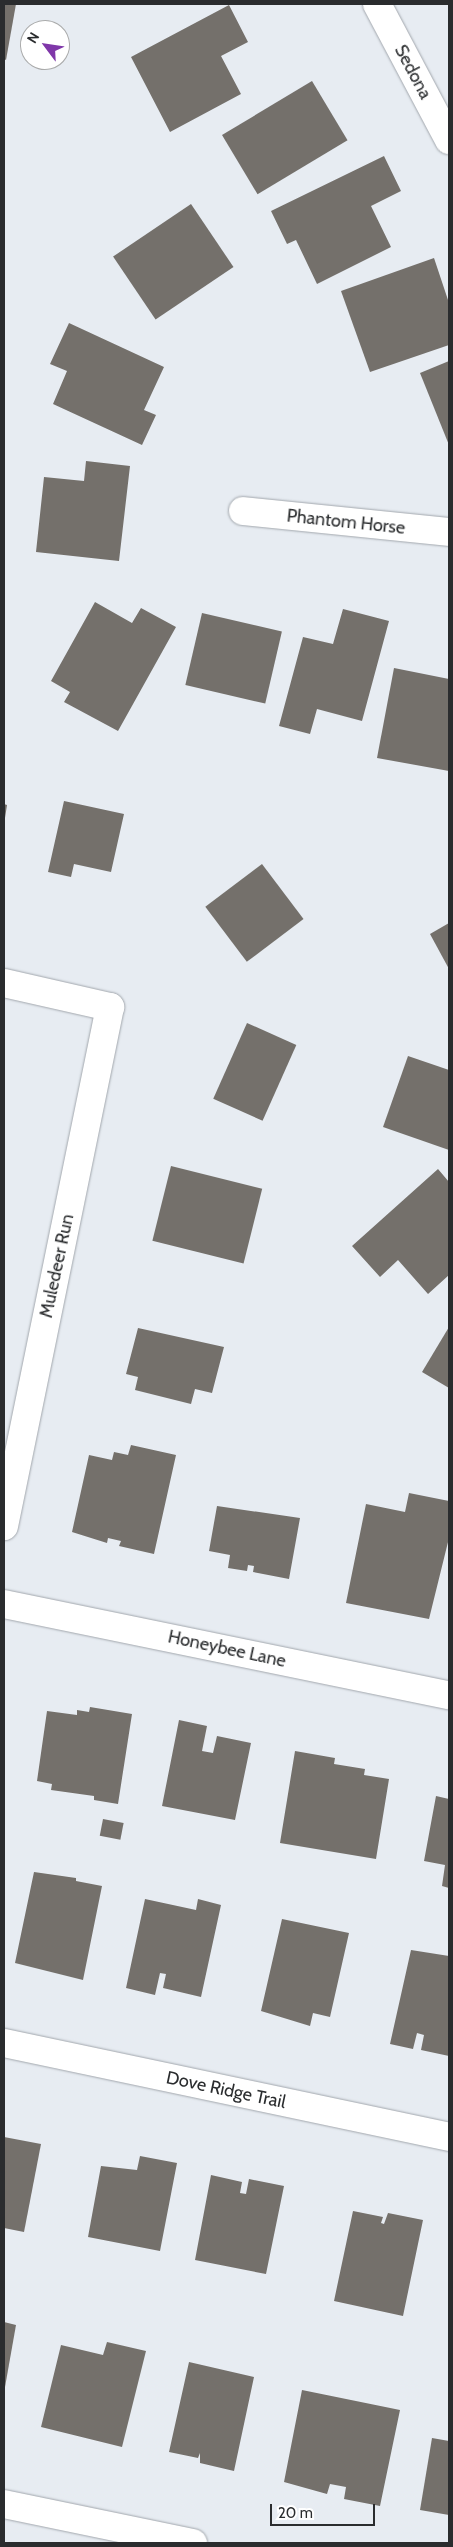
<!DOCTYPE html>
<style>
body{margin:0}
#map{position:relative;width:453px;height:2547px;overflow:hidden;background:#e7ecf2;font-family:Cabin,sans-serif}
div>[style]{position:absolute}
.building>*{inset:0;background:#74706b;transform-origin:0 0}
.roads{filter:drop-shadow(0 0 1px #a2a7ad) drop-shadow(0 0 1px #a2a7ad)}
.minor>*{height:28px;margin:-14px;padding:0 14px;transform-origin:14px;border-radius:14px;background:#fff}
span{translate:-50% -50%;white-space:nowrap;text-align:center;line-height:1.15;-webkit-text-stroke:5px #fff;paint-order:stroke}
.street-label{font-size:18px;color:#2a2c2e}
.frame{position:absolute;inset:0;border:5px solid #2a2c2e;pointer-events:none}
.north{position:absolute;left:20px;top:20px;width:50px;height:50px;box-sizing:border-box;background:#fff;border:1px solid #aaabab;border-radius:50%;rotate:301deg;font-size:14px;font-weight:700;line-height:20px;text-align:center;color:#2a2c2e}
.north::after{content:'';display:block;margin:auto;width:18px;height:22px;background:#7f37a9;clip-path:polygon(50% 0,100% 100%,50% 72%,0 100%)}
.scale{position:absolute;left:270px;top:2504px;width:105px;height:22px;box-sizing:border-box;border:2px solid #2a2c2e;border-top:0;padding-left:6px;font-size:15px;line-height:18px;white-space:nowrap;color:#2a2c2e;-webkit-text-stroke:4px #fff;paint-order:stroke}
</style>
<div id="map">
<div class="building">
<i style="clip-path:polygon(4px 4px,16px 4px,6px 60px,4px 59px)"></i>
<i style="clip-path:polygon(229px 5px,248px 42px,221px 56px,241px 94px,170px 132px,131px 57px)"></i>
<i style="left:312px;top:81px;width:69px;height:105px;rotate:59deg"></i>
<i style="clip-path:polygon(384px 156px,401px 191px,371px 206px,391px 247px,317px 284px,296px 240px,287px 244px,271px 211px)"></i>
<i style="left:191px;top:204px;width:76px;height:94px;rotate:56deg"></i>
<i style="clip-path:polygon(434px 258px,449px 303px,449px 345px,370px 372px,341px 291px)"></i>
<i style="clip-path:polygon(69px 323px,164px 367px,144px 410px,156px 415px,142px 445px,53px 404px,67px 371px,50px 364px)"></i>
<i style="clip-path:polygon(449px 361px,449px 445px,420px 373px)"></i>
<i style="clip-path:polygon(86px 461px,130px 466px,119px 561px,36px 552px,44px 477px,84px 481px)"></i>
<i style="clip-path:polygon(95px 602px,132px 623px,141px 608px,176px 627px,118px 731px,64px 702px,70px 692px,51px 681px)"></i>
<i style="clip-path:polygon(343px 609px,389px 621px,362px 721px,317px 709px,310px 734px,279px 726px,303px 637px,333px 644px)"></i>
<i style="left:202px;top:613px;width:82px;height:74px;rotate:13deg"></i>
<i style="clip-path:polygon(394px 668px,449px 679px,449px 771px,377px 758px)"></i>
<i style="clip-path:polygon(64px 801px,124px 814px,111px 872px,74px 864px,71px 877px,48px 872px)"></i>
<i style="clip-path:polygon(4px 804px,7px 805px,5px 818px,4px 818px)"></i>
<i style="left:262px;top:864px;width:69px;height:71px;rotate:53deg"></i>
<i style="clip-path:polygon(449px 923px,449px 969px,430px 934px)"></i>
<i style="left:247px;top:1023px;width:54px;height:83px;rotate:24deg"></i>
<i style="clip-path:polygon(408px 1056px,449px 1070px,449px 1150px,383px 1127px)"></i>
<i style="left:171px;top:1166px;width:94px;height:77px;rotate:14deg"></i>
<i style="clip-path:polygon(438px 1169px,449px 1182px,449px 1275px,428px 1294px,398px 1260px,380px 1277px,352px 1246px)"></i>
<i style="clip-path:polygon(449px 1327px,449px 1388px,422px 1372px)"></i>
<i style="clip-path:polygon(138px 1328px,224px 1347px,212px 1393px,195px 1389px,191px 1404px,135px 1390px,138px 1377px,126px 1374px)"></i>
<i style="clip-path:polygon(131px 1445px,176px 1455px,154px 1554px,119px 1546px,121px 1541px,108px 1538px,107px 1543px,72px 1532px,89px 1455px,112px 1460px,114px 1452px,128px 1455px)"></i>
<i style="clip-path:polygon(409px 1493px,449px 1501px,449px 1538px,429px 1619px,346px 1603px,366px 1504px,405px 1512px)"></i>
<i style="clip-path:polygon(217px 1506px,300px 1518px,289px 1579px,253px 1572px,254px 1566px,248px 1565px,247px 1571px,228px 1568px,230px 1555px,209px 1551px)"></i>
<i style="clip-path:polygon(90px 1707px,132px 1714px,118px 1804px,94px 1800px,94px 1796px,51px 1790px,52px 1784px,37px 1781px,47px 1711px,77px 1715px,77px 1710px,89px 1712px)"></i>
<i style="clip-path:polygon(179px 1720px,207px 1726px,202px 1751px,213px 1753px,217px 1736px,251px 1743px,235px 1820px,162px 1806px)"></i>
<i style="clip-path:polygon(295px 1751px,335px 1758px,334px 1764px,365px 1769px,364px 1775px,389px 1779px,376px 1859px,280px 1843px)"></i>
<i style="clip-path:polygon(436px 1796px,449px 1799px,449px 1888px,442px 1886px,445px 1865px,424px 1861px)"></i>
<i style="left:103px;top:1819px;width:21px;height:17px;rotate:11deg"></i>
<i style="clip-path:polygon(34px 1872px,76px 1878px,76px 1881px,102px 1886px,83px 1980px,15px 1963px)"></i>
<i style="clip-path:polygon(145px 1899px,196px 1910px,198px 1899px,221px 1905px,201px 1997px,163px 1988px,166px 1974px,160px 1973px,155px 1995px,126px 1988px)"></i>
<i style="clip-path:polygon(282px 1919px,349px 1933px,330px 2017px,313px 2013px,310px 2026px,261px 2011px)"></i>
<i style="clip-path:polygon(411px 1950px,449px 1956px,449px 2056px,421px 2050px,424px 2035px,417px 2033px,413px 2049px,390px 2044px)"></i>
<i style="clip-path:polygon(4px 2137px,41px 2144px,24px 2232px,4px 2228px)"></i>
<i style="clip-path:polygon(140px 2156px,177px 2163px,160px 2251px,88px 2237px,101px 2166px,137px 2170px)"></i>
<i style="clip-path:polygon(211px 2175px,242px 2182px,240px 2193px,246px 2194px,249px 2179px,284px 2186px,266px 2274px,195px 2260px)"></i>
<i style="clip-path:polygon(353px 2211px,383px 2217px,381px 2223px,384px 2224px,388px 2213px,423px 2220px,403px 2316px,334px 2301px)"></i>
<i style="clip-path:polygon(4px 2322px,16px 2325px,5px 2387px,4px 2387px)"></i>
<i style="clip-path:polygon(107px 2342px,146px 2351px,122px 2447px,41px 2427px,61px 2345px,103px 2355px)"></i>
<i style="clip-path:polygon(189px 2362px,254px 2377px,234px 2471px,200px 2463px,200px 2453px,198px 2458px,169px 2452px)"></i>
<i style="clip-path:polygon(302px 2390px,400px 2410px,380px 2506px,344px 2499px,346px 2487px,330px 2484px,327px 2494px,284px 2482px)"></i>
<i style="clip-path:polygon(432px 2438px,449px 2441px,449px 2515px,420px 2510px)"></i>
</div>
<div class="roads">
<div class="minor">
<i style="left:377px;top:4px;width:154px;rotate:62.1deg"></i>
<i style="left:243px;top:511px;width:207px;rotate:5.8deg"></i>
<i style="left:4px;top:983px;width:109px;rotate:12.8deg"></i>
<i style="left:110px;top:1007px;width:530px;rotate:101.54deg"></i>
<i style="left:4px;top:1604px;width:454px;rotate:11.6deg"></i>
<i style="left:4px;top:2043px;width:455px;rotate:11.9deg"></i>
<i style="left:4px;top:2504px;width:193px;rotate:11.7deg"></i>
</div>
</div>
<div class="street-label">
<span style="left:413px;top:72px;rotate:62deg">Sedona</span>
<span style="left:346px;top:522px;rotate:6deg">Phantom Horse</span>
<span style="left:57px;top:1266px;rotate:-78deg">Muledeer Run</span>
<span style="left:227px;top:1649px;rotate:12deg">Honeybee Lane</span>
<span style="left:226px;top:2090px;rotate:12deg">Dove Ridge Trail</span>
</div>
<div class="frame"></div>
<div class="north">N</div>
<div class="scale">20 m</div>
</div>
